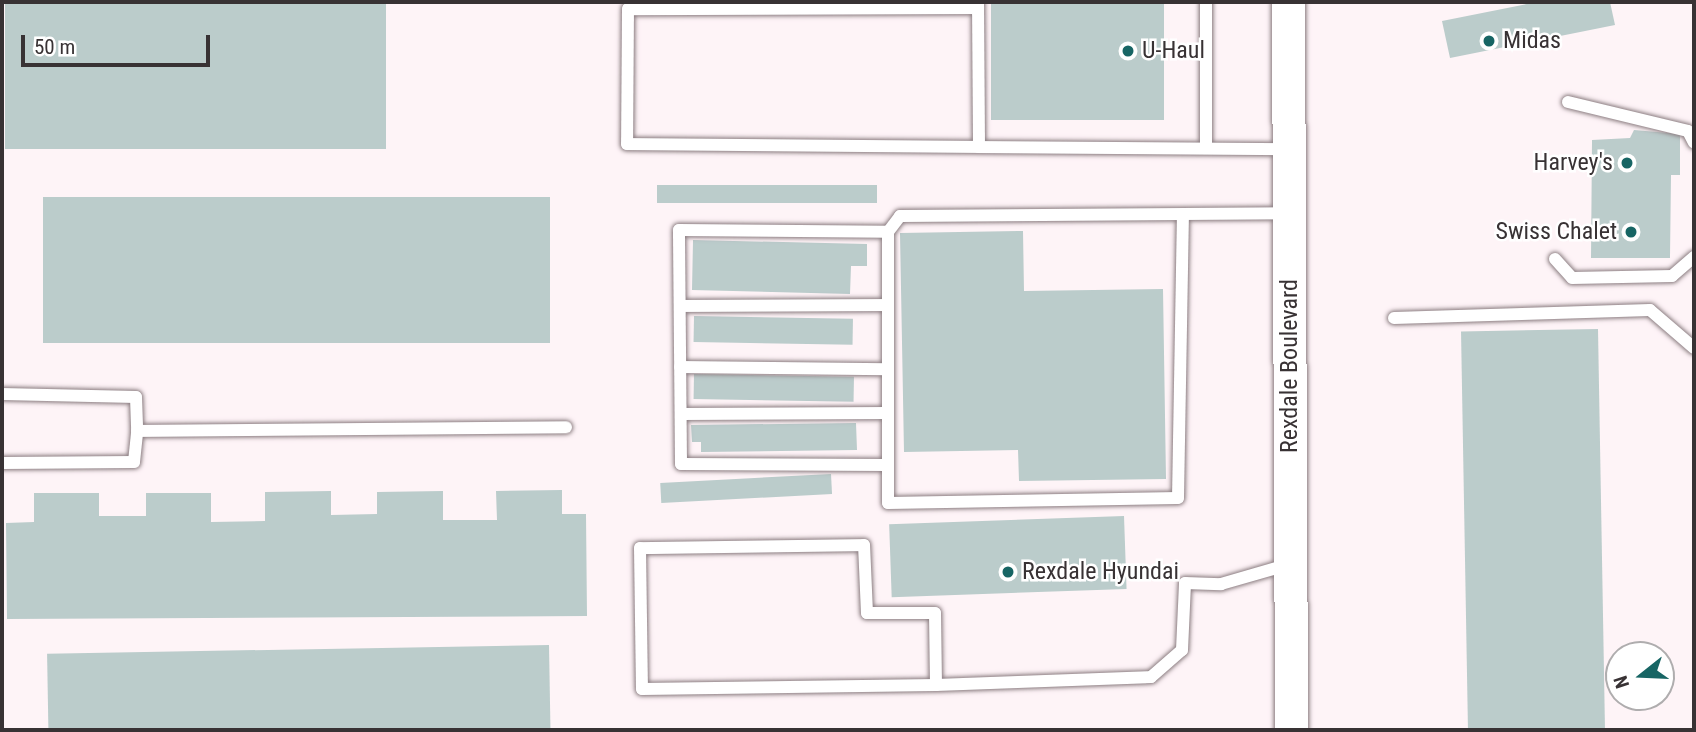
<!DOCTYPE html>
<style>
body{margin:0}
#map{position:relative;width:1696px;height:732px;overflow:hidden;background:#fef4f7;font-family:"Roboto Condensed",sans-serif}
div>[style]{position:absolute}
.building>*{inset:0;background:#bbcccb;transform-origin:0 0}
.roads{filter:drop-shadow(0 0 2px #8c7e82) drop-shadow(0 0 2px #8c7e82)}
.lane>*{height:12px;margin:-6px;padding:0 6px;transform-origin:6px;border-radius:6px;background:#fff}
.secondary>*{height:33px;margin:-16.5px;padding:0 16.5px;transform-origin:16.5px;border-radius:16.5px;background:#fff}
.dots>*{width:19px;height:19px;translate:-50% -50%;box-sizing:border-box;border:4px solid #fff;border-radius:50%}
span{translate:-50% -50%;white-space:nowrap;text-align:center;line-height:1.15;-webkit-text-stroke:5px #fff;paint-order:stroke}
.poi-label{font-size:24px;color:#383234}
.left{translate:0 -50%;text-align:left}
.right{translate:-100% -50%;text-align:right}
.street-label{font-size:24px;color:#383234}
.frame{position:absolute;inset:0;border:4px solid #383234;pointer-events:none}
.north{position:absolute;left:1605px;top:641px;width:70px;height:70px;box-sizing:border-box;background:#fff;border:2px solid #afadae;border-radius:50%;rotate:252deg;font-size:19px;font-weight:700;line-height:28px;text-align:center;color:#383234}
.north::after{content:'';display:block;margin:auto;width:24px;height:32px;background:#176564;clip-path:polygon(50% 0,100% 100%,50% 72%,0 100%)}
.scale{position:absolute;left:21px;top:35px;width:189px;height:32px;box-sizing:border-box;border:4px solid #383234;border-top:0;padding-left:9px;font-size:21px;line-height:24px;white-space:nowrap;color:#383234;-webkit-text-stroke:5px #fff;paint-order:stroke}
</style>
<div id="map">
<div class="building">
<i style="left:991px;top:2px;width:173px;height:118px"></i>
<i style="clip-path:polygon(1537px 2px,1610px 2px,1615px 25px,1450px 58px,1442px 21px)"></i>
<i style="left:386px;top:4px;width:145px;height:381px;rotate:90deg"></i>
<i style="clip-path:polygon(1634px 130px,1680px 134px,1680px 175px,1671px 175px,1670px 258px,1591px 258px,1592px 140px,1630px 138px)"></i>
<i style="left:657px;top:185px;width:220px;height:18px"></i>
<i style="left:550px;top:197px;width:146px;height:507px;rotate:90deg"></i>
<i style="clip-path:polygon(1023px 231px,1024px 291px,1163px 289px,1166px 479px,1019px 481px,1018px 450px,904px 452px,900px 233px)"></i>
<i style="clip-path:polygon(693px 240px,867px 244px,867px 266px,851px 266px,850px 294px,692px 290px)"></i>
<i style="left:694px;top:316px;width:159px;height:26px;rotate:1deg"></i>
<i style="left:1598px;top:329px;width:401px;height:137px;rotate:89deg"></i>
<i style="left:694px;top:374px;width:160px;height:25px;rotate:1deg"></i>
<i style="clip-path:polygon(856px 423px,857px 450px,701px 452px,701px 442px,692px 442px,691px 425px)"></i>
<i style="left:831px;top:474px;width:20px;height:171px;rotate:87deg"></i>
<i style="clip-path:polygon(562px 490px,562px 514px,586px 514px,587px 616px,7px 619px,6px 523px,34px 522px,34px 493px,99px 493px,99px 516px,146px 516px,146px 493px,211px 493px,211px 522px,265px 521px,265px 492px,331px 491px,331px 515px,377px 514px,377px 492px,443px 491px,443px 520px,497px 520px,496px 491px)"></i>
<i style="left:1124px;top:516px;width:73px;height:235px;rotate:88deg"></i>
<i style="left:549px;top:645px;width:85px;height:502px;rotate:89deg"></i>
</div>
<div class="roads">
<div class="lane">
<i style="left:978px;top:2px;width:145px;rotate:89.6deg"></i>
<i style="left:979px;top:147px;width:310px;rotate:0.4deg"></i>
<i style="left:978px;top:8px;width:350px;rotate:179.8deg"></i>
<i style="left:628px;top:9px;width:135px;rotate:90.4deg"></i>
<i style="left:627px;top:144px;width:352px;rotate:0.5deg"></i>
<i style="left:1568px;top:102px;width:123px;rotate:13.6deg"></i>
<i style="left:1688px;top:131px;width:13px;rotate:63deg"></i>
<i style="left:1206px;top:148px;width:146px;rotate:-90deg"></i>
<i style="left:888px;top:232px;width:233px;rotate:90deg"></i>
<i style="left:888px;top:465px;width:207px;rotate:-179.7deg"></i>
<i style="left:681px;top:464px;width:234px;rotate:-90.5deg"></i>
<i style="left:679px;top:230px;width:209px;rotate:0.5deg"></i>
<i style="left:888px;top:232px;width:20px;rotate:-53deg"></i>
<i style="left:900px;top:216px;width:389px;rotate:-0.4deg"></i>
<i style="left:1555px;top:259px;width:25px;rotate:48deg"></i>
<i style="left:1572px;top:278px;width:100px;rotate:-1.1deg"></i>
<i style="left:1672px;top:276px;width:29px;rotate:-41deg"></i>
<i style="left:680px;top:306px;width:208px;rotate:-0.3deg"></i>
<i style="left:1394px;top:318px;width:256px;rotate:-1.8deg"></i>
<i style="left:1650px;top:310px;width:58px;rotate:40.8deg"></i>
<i style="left:680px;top:367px;width:208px;rotate:0.6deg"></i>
<i style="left:2px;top:394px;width:134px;rotate:1.3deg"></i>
<i style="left:136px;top:397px;width:34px;rotate:88deg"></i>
<i style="left:137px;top:431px;width:429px;rotate:-0.5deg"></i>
<i style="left:681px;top:414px;width:207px;rotate:-0.3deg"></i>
<i style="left:2px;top:463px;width:132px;rotate:-0.4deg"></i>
<i style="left:134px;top:462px;width:31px;rotate:-84deg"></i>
<i style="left:888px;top:465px;width:38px;rotate:90deg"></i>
<i style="left:888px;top:503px;width:290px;rotate:-1deg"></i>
<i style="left:1178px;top:498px;width:284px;rotate:-89deg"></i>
<i style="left:936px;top:685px;width:72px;rotate:-90.8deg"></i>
<i style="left:935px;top:613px;width:68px;rotate:180deg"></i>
<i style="left:867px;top:613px;width:68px;rotate:-92.5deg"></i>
<i style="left:864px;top:545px;width:224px;rotate:179.2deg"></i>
<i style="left:640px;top:548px;width:141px;rotate:89.2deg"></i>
<i style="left:642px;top:689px;width:294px;rotate:-0.8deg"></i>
<i style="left:936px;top:685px;width:215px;rotate:-2.1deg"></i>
<i style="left:1151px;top:677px;width:41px;rotate:-41.1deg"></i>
<i style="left:1182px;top:650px;width:67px;rotate:-87.4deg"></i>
<i style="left:1185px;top:583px;width:36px;rotate:2deg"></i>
<i style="left:1221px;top:584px;width:69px;rotate:-16.1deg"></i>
</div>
<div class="secondary">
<i style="left:1288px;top:2px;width:728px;rotate:89.76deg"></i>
</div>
</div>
<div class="dots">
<i style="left:1489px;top:41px;background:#176564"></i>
<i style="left:1128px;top:51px;background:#176564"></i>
<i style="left:1627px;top:163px;background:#176564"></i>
<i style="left:1631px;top:232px;background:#176564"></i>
<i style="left:1008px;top:572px;background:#176564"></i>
</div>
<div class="poi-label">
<span class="left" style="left:1503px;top:41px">Midas</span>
<span class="left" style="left:1142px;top:51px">U-Haul</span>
<span class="right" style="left:1613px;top:163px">Harvey's</span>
<span class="right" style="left:1617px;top:232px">Swiss Chalet</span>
<span class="left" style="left:1022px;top:572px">Rexdale Hyundai</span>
</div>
<div class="street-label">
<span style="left:1290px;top:366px;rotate:-90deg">Rexdale Boulevard</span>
</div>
<div class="frame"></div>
<div class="north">N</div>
<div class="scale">50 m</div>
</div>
